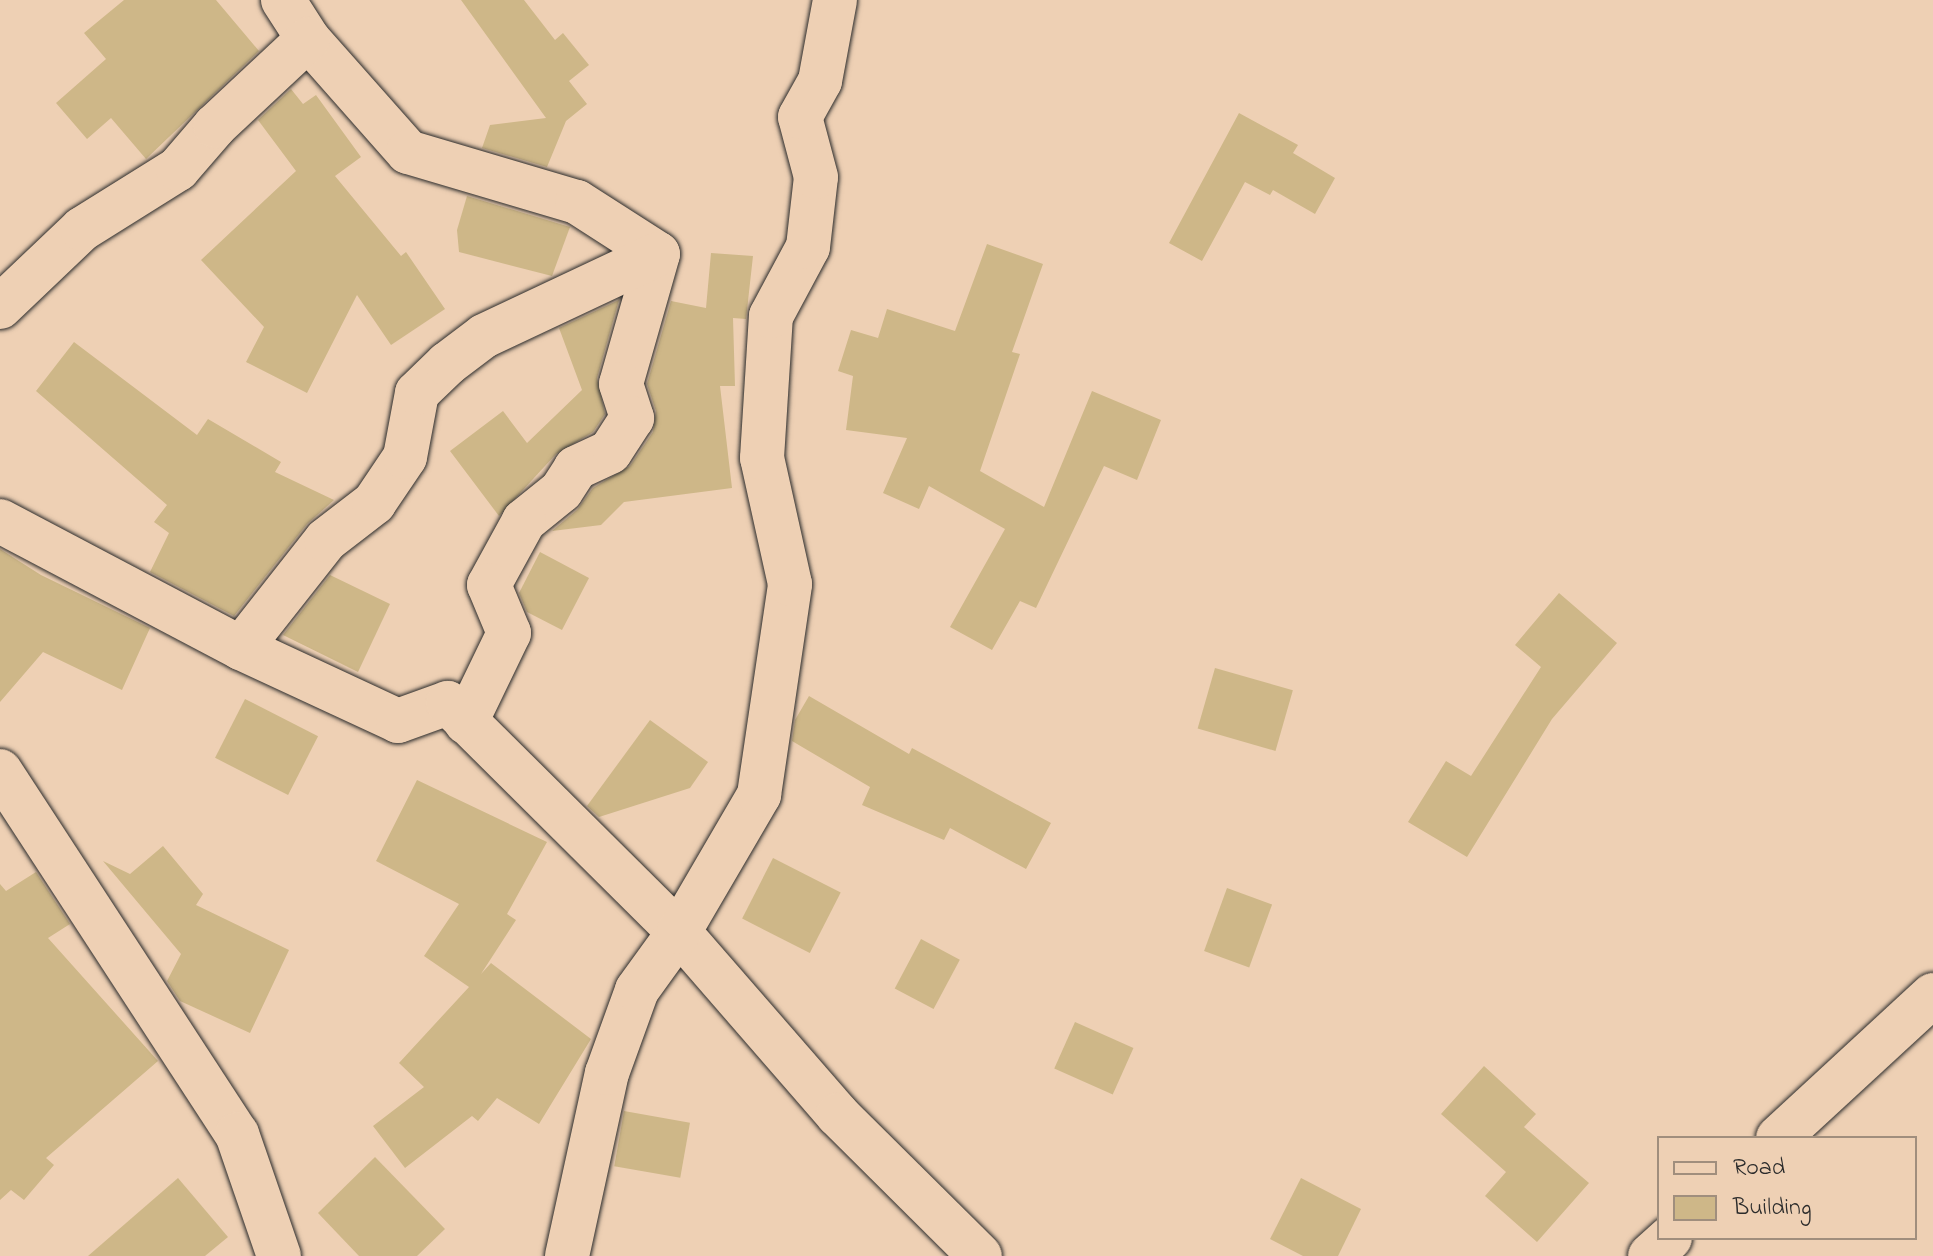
<!DOCTYPE html>
<style>
body{margin:0}
#map{position:relative;width:1933px;height:1256px;overflow:hidden;background:#eed0b4;font-family:"Indie Flower",sans-serif}
div>[style]{position:absolute}
.building>*{inset:0;background:#ceb788;transform-origin:0 0}
.roads{filter:drop-shadow(0 0 2px #2b2b2b) drop-shadow(0 0 2px #2b2b2b)}
.minor>*{height:44px;margin:-22px;padding:0 22px;transform-origin:22px;border-radius:22px;background:#eed0b4}
span{translate:-50% -50%;white-space:nowrap;text-align:center;line-height:1.15;-webkit-text-stroke:7px #eed0b4;paint-order:stroke}
.legend{position:absolute;left:1657px;top:1136px;width:260px;height:104px;box-sizing:border-box;background:#eed0b4;border:2px solid #a08e7d;margin:0;padding:10px 14px;list-style:none;font-size:24px;color:#2b2b2b}
.legend li{display:flex;align-items:center;gap:16px;height:40px}
.legend b{width:40px;border:2px solid #a08e7d}
</style>
<div id="map">
<div class="building">
<i style="clip-path:polygon(124px 0,216px 0,259px 51px,146px 159px,111px 118px,87px 139px,56px 103px,106px 59px,84px 33px)"></i>
<i style="clip-path:polygon(461px 0,524px 0,555px 40px,563px 33px,589px 65px,569px 81px,587px 104px,566px 121px,547px 167px,482px 148px,490px 125px,546px 118px)"></i>
<i style="clip-path:polygon(291px 89px,303px 104px,316px 95px,361px 157px,335px 176px,401px 256px,406px 252px,445px 309px,391px 345px,357px 295px,307px 393px,246px 362px,264px 327px,201px 260px,296px 171px,258px 120px)"></i>
<i style="clip-path:polygon(1239px 113px,1298px 145px,1293px 153px,1335px 178px,1315px 214px,1273px 190px,1270px 195px,1245px 182px,1202px 261px,1169px 243px)"></i>
<i style="clip-path:polygon(467px 196px,570px 227px,552px 276px,459px 252px,457px 230px)"></i>
<i style="clip-path:polygon(987px 244px,1043px 264px,1012px 352px,1020px 354px,980px 471px,1044px 507px,1092px 391px,1161px 420px,1137px 480px,1104px 466px,1036px 608px,1020px 601px,992px 650px,950px 627px,1005px 529px,929px 486px,919px 509px,883px 493px,907px 438px,846px 430px,853px 376px,838px 371px,851px 330px,878px 338px,887px 309px,955px 331px)"></i>
<i style="clip-path:polygon(711px 253px,753px 256px,746px 319px,733px 318px,735px 386px,720px 386px,732px 488px,624px 502px,601px 525px,552px 531px,577px 510px,593px 488px,630px 466px,653px 432px,656px 411px,647px 384px,671px 301px,706px 308px)"></i>
<i style="clip-path:polygon(619px 300px,597px 378px,605px 414px,593px 432px,556px 454px,499px 516px,450px 451px,503px 411px,527px 443px,582px 390px,559px 328px)"></i>
<i style="clip-path:polygon(74px 342px,197px 435px,208px 419px,281px 462px,275px 472px,334px 500px,307px 524px,234px 616px,150px 572px,169px 533px,154px 522px,167px 505px,36px 391px)"></i>
<i style="clip-path:polygon(0 549px,41px 575px,150px 628px,122px 690px,43px 652px,0 702px)"></i>
<i style="clip-path:polygon(540px 552px,589px 578px,562px 630px,527px 612px,519px 593px)"></i>
<i style="clip-path:polygon(330px 575px,390px 604px,358px 672px,283px 635px)"></i>
<i style="clip-path:polygon(1559px 593px,1617px 643px,1552px 719px,1467px 857px,1408px 822px,1446px 761px,1471px 776px,1541px 667px,1515px 645px)"></i>
<i style="left:1215px;top:668px;width:81px;height:63px;rotate:16deg"></i>
<i style="clip-path:polygon(809px 696px,909px 754px,912px 748px,1051px 823px,1026px 869px,950px 828px,944px 840px,862px 805px,870px 787px,792px 741px,795px 720px)"></i>
<i style="left:245px;top:699px;width:82px;height:66px;rotate:27deg"></i>
<i style="clip-path:polygon(650px 720px,708px 762px,690px 788px,599px 817px,587px 806px)"></i>
<i style="clip-path:polygon(417px 780px,547px 842px,507px 914px,516px 920px,481px 974px,491px 963px,591px 1039px,539px 1124px,497px 1098px,478px 1121px,472px 1116px,405px 1168px,373px 1126px,424px 1087px,399px 1063px,469px 987px,424px 956px,459px 904px,376px 861px)"></i>
<i style="clip-path:polygon(163px 846px,203px 894px,196px 905px,289px 950px,250px 1033px,180px 1001px,167px 981px,181px 954px,103px 861px,130px 874px)"></i>
<i style="left:773px;top:858px;width:76px;height:68px;rotate:27deg"></i>
<i style="clip-path:polygon(36px 872px,70px 924px,48px 938px,158px 1061px,46px 1158px,54px 1165px,24px 1200px,11px 1190px,0 1200px,0 884px,6px 891px)"></i>
<i style="left:1227px;top:888px;width:48px;height:67px;rotate:20deg"></i>
<i style="left:921px;top:939px;width:44px;height:56px;rotate:28deg"></i>
<i style="left:1075px;top:1022px;width:64px;height:51px;rotate:24deg"></i>
<i style="clip-path:polygon(1484px 1066px,1536px 1114px,1524px 1127px,1589px 1183px,1537px 1242px,1485px 1196px,1506px 1172px,1441px 1114px)"></i>
<i style="left:624px;top:1111px;width:67px;height:56px;rotate:10deg"></i>
<i style="clip-path:polygon(375px 1157px,445px 1229px,417px 1256px,359px 1256px,318px 1213px)"></i>
<i style="clip-path:polygon(178px 1178px,228px 1237px,205px 1256px,88px 1256px)"></i>
<i style="clip-path:polygon(1301px 1178px,1361px 1209px,1338px 1256px,1303px 1256px,1270px 1239px)"></i>
</div>
<div class="roads">
<div class="minor">
<i style="left:283px;top:0;width:46px;rotate:57.3deg"></i>
<i style="left:308px;top:39px;width:151px;rotate:48.5deg"></i>
<i style="left:408px;top:152px;width:176px;rotate:16.5deg"></i>
<i style="left:577px;top:202px;width:96px;rotate:32.7deg"></i>
<i style="left:658px;top:254px;width:135px;rotate:105.9deg"></i>
<i style="left:621px;top:384px;width:36px;rotate:72deg"></i>
<i style="left:632px;top:418px;width:40px;rotate:122.9deg"></i>
<i style="left:610px;top:452px;width:38px;rotate:155deg"></i>
<i style="left:576px;top:468px;width:27px;rotate:123deg"></i>
<i style="left:561px;top:491px;width:48px;rotate:141deg"></i>
<i style="left:524px;top:521px;width:73px;rotate:118.7deg"></i>
<i style="left:489px;top:585px;width:52px;rotate:67.4deg"></i>
<i style="left:509px;top:633px;width:99px;rotate:115.8deg"></i>
<i style="left:0;top:307px;width:113px;rotate:-43.6deg"></i>
<i style="left:82px;top:229px;width:113px;rotate:-32deg"></i>
<i style="left:178px;top:169px;width:57px;rotate:-49.3deg"></i>
<i style="left:215px;top:126px;width:127px;rotate:-43.1deg"></i>
<i style="left:0;top:521px;width:272px;rotate:27.8deg"></i>
<i style="left:241px;top:648px;width:173px;rotate:24.9deg"></i>
<i style="left:398px;top:721px;width:53px;rotate:-19.8deg"></i>
<i style="left:448px;top:703px;width:325px;rotate:44.8deg"></i>
<i style="left:679px;top:932px;width:242px;rotate:49deg"></i>
<i style="left:838px;top:1115px;width:200px;rotate:44.8deg"></i>
<i style="left:241px;top:648px;width:137px;rotate:-51.8deg"></i>
<i style="left:326px;top:540px;width:61px;rotate:-37.6deg"></i>
<i style="left:374px;top:503px;width:55px;rotate:-56deg"></i>
<i style="left:405px;top:457px;width:65px;rotate:-79.4deg"></i>
<i style="left:417px;top:393px;width:42px;rotate:-44deg"></i>
<i style="left:447px;top:364px;width:46px;rotate:-37.1deg"></i>
<i style="left:484px;top:336px;width:192px;rotate:-25.2deg"></i>
<i style="left:0;top:771px;width:434px;rotate:56.9deg"></i>
<i style="left:237px;top:1134px;width:129px;rotate:71deg"></i>
<i style="left:1778px;top:1138px;width:211px;rotate:-42.7deg"></i>
<i style="left:567px;top:1256px;width:187px;rotate:-77.7deg"></i>
<i style="left:607px;top:1073px;width:88px;rotate:-70.1deg"></i>
<i style="left:637px;top:990px;width:72px;rotate:-54.1deg"></i>
<i style="left:679px;top:932px;width:159px;rotate:-59.7deg"></i>
<i style="left:759px;top:795px;width:213px;rotate:-81.6deg"></i>
<i style="left:790px;top:584px;width:129px;rotate:-102.5deg"></i>
<i style="left:762px;top:458px;width:142px;rotate:-86.4deg"></i>
<i style="left:771px;top:316px;width:78px;rotate:-61.8deg"></i>
<i style="left:808px;top:247px;width:70px;rotate:-83.5deg"></i>
<i style="left:816px;top:177px;width:62px;rotate:-104.9deg"></i>
<i style="left:800px;top:117px;width:41px;rotate:-60.9deg"></i>
<i style="left:820px;top:81px;width:82px;rotate:-79.5deg"></i>
<i style="left:1650px;top:1256px;width:27px;rotate:-42deg"></i>
</div>
</div>
<ul class="legend">
<li><b style="height:10px;background:#eed0b4"></b>Road</li>
<li><b style="height:22px;background:#ceb788"></b>Building</li>
</ul>
</div>
